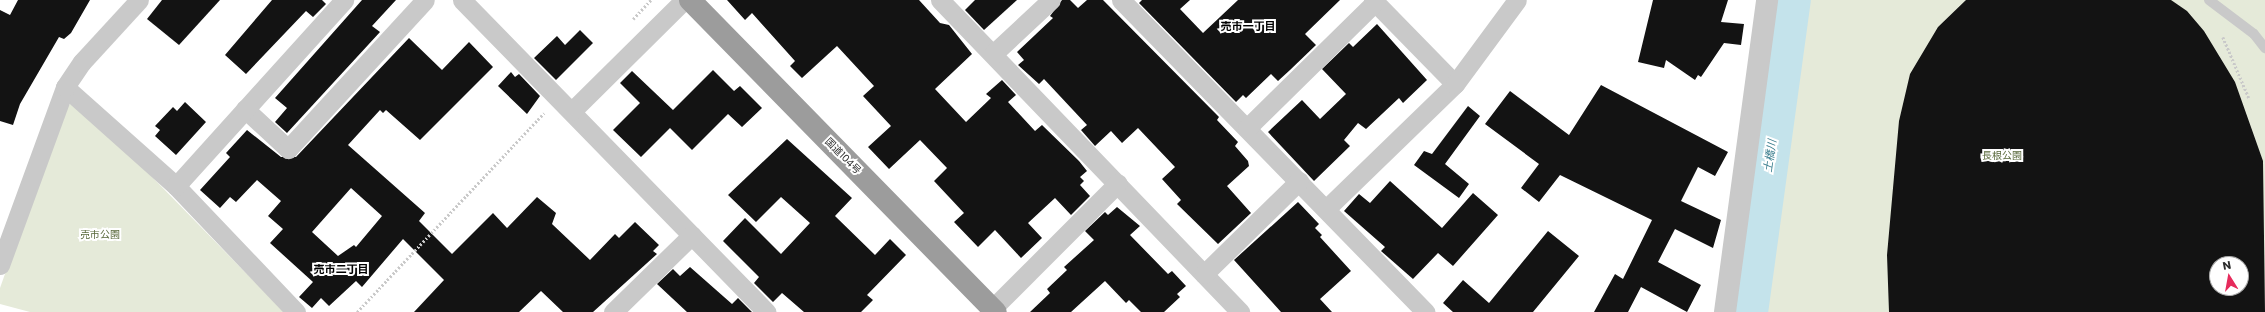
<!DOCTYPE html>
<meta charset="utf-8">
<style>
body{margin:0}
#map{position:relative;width:2265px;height:312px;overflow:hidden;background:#fff;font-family:Poppins,"Noto Sans JP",sans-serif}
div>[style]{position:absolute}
.green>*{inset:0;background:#e5ead9}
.river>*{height:39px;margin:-19.5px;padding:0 19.5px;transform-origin:19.5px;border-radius:19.5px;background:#c4e3eb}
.building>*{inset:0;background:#131313}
.path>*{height:2.5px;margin-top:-1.25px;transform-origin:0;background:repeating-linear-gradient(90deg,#c9c9c9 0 2px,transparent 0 4px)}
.service>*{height:10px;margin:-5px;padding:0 5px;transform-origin:5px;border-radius:5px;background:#c9c9c9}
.minor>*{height:19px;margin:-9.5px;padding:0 9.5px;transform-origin:9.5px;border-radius:9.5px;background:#c9c9c9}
.tertiary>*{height:22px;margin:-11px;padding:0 11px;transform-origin:11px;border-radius:11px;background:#c9c9c9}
.trunk>*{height:22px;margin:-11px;padding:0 11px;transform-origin:11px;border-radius:11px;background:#9c9c9c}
span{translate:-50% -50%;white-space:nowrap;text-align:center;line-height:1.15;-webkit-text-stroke:4px #fff;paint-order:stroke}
.street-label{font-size:10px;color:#2c2c2c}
.park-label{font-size:10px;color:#576739}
.neighbourhood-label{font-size:11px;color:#000;font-weight:700}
.water-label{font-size:11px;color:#3a7d8d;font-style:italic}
.north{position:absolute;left:2209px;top:256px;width:40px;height:40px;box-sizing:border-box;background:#fff;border:1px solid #ababab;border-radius:50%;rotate:349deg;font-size:11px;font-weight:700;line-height:16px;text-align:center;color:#2c2c2c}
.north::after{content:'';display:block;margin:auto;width:14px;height:18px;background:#e62b5c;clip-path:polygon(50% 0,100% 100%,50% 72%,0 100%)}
</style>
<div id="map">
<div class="green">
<i style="clip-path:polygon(evenodd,1782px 0,2265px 0,2265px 312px,1739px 312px,1782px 0,2217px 264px,2241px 264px,2241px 288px,2217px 288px,2217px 264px)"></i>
<i style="clip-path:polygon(72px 104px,117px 141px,284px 312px,30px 312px,0 304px,0 288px,65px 105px)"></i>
</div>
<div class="river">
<i style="left:1748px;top:312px;width:315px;rotate:-82.2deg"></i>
</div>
<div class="building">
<i style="clip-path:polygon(18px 0,90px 0,71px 33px,64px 39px,59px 37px,20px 104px,13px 125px,0 121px,0 10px,10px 15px)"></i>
<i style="clip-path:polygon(162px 0,220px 0,179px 45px,147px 19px)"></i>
<i style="clip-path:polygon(272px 0,322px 0,326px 4px,313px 17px,306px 11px,246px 74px,225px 55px)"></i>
<i style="clip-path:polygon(362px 0,396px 0,372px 26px,380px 32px,287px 133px,275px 122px,287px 108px,275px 98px)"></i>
<i style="clip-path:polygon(727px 0,919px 0,940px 23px,949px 25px,972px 54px,935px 89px,966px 122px,991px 98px,986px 94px,1002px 80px,1016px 95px,1008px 102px,1035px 131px,1042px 125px,1079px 161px,1087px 171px,1080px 177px,1084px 181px,1080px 185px,1090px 196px,1071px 215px,1055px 198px,1028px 223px,1042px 238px,1021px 258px,995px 230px,978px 247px,954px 222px,964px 213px,934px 181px,947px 168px,920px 140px,889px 169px,868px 147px,891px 126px,863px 96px,874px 86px,837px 46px,802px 78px,790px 66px,795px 61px,752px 13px,745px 20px)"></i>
<i style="clip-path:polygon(975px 0,1017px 0,984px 30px,965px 10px)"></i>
<i style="clip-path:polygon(1062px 0,1070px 0,1078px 8px,1087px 0,1103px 0,1219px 117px,1217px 120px,1238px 142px,1235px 146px,1248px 161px,1249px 166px,1227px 186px,1251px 213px,1218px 244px,1177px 204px,1181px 200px,1162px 179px,1175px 167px,1138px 128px,1122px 143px,1111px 131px,1095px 146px,1081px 130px,1087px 125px,1044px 79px,1039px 84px,1018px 65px,1024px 60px,1017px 52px,1053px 18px,1050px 16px)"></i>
<i style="clip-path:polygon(1142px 0,1190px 0,1180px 9px,1203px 33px,1238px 0,1340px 0,1305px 34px,1316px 45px,1290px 70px,1278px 81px,1271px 74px,1246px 98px,1243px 95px,1236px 102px,1139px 3px)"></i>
<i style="clip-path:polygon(1653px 0,1728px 0,1721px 22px,1744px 24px,1741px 45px,1724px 43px,1701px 77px,1698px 75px,1695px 80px,1666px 60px,1664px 68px,1638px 62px)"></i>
<i style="clip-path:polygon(evenodd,1966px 0,2171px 0,2187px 11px,2204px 31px,2235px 82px,2263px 161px,2265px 312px,1889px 312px,1887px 255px,1899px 121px,1910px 74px,1938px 27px,1966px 0,2217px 264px,2241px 264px,2241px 288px,2217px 288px,2217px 264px)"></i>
<i style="clip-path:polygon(1377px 24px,1427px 80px,1403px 103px,1399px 98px,1366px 129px,1358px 123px,1344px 140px,1350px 146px,1314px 181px,1268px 132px,1302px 100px,1320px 119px,1346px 94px,1322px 69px,1349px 43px,1353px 47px)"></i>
<i style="clip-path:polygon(580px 30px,593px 43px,556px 80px,534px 58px,557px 36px,565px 45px)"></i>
<i style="clip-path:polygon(evenodd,409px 38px,442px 70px,469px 42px,493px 67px,420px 140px,386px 110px,383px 113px,380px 110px,348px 145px,425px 213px,419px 221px,452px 254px,493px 213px,507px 228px,537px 197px,556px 213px,552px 224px,590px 260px,615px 234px,619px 238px,635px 222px,659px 245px,653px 251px,657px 254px,593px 312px,563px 312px,541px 291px,519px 312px,414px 312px,444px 280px,403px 239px,362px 287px,356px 281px,329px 306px,321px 298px,312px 308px,299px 297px,313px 282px,270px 243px,283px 229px,268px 216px,281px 201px,257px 180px,236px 202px,230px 197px,220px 208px,200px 190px,230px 157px,226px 153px,247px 130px,281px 157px,296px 157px,409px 38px,351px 188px,382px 216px,356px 247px,354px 245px,338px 256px,312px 232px,351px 188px)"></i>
<i style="clip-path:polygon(713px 70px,734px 91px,740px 86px,762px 108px,742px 127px,728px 114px,692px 150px,670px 128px,641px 157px,613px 130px,640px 103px,620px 83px,632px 71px,673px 110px)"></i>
<i style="clip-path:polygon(511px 72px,515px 77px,519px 74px,540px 96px,527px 114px,498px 86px)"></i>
<i style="clip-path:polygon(1601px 85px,1728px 152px,1715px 176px,1698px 167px,1681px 201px,1721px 220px,1713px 248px,1675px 229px,1658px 262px,1701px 285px,1687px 312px,1641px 287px,1628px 312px,1594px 312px,1615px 274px,1623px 279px,1652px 220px,1560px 175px,1539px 202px,1521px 188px,1539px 164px,1485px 124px,1510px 91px,1569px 135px)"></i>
<i style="clip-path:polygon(185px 102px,206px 122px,176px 155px,155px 136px,160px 130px,155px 126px,173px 107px,177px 111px)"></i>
<i style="clip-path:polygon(1468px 106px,1480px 116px,1445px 164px,1469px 184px,1459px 198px,1414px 165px,1424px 151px,1432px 154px)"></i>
<i style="clip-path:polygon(787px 139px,852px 198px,835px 216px,875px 255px,890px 239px,906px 255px,867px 295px,873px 300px,861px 312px,804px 312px,782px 293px,773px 302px,754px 283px,759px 277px,723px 241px,745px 218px,781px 254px,810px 223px,781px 197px,756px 222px,728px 195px)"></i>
<i style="clip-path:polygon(1390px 181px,1442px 228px,1473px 193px,1498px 215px,1453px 266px,1438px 253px,1413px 279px,1381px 251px,1385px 247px,1344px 211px,1359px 194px,1370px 203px)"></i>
<i style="clip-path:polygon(1298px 202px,1319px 224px,1315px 228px,1322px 235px,1320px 237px,1351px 271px,1320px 299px,1332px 312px,1281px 312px,1234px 260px)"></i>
<i style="clip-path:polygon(1117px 207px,1140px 226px,1130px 235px,1168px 274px,1172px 271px,1186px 286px,1177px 294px,1180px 297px,1164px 312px,1141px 312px,1129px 300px,1126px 303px,1105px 281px,1071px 312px,1030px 312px,1050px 293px,1047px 289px,1067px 270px,1064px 267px,1094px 240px,1085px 231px,1105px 212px,1108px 215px)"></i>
<i style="clip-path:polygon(1548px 231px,1579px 256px,1533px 312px,1453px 312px,1443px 303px,1463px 280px,1489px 303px)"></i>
<i style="clip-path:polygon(690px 267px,732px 304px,738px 298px,752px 312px,687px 312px,657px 284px,673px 269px,680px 276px)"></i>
</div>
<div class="path">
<i style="left:633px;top:19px;width:26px;rotate:-47deg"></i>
<i style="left:2223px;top:37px;width:66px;rotate:66.9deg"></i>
<i style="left:357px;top:312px;width:273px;rotate:-46.8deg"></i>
</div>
<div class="service">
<i style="left:2209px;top:0;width:56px;rotate:37.1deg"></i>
<i style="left:2254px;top:34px;width:18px;rotate:52deg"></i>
</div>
<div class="minor">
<i style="left:462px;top:0;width:436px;rotate:45.7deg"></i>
<i style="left:940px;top:0;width:433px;rotate:46.1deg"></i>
<i style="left:1121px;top:0;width:436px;rotate:45.7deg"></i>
<i style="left:1373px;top:0;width:117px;rotate:45.7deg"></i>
<i style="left:993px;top:54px;width:79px;rotate:-43deg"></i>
<i style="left:65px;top:87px;width:149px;rotate:41.7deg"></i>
<i style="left:176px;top:186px;width:174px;rotate:46.4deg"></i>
<i style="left:245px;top:109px;width:59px;rotate:42.9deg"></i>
<i style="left:288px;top:149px;width:202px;rotate:-47.4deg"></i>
<i style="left:572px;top:111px;width:158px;rotate:-44.7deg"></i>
<i style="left:1247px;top:128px;width:180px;rotate:-44.5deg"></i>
<i style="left:176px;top:186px;width:251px;rotate:-47.9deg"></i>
<i style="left:1326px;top:209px;width:180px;rotate:-44.1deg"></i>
<i style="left:1455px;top:84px;width:104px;rotate:-53.6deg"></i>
<i style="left:0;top:265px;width:189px;rotate:-69.9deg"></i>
<i style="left:65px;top:87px;width:30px;rotate:-56deg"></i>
<i style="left:82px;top:62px;width:84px;rotate:-47.4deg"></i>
<i style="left:1204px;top:274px;width:133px;rotate:-44.4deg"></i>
<i style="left:613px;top:312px;width:110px;rotate:-44.3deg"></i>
<i style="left:989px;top:312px;width:182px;rotate:-45deg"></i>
</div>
<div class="tertiary">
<i style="left:1725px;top:312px;width:315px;rotate:-82.3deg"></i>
</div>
<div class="trunk">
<i style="left:690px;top:0;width:437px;rotate:45.6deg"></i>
</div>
<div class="street-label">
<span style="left:843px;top:156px;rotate:45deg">国道104号</span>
</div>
<div class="park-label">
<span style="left:2002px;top:156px">長根公園</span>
<span style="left:100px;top:235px">売市公園</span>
</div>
<div class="neighbourhood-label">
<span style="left:1248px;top:26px">売市一丁目</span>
<span style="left:341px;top:269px">売市二丁目</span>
</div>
<div class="water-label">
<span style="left:1770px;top:156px;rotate:-82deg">土橋川</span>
</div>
<div class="north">N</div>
</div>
